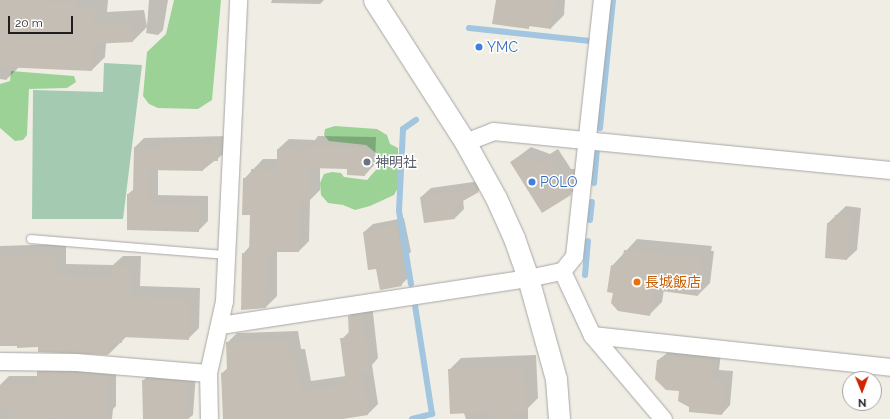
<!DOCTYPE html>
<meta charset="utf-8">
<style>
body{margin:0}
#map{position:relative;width:890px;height:419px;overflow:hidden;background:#f0eee4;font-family:Raleway,"Noto Sans JP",sans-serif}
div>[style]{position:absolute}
.forest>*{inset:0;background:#9dd297}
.cemetery>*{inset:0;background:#a4cab1}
.shadow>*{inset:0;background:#0003}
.stream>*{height:6px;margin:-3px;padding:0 3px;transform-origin:3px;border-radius:3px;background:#a2c6e0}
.building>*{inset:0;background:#c5beb4}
.roads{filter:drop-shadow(0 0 1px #a6a6a6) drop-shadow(0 0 1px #a6a6a6)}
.service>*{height:8px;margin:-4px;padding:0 4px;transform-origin:4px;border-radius:4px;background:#fff}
.minor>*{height:17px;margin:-8.5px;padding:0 8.5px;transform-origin:8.5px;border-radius:8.5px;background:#fff}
.tertiary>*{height:21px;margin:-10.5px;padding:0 10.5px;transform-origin:10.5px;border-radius:10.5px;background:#fff}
.dots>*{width:11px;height:11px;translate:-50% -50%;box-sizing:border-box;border:2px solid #fff;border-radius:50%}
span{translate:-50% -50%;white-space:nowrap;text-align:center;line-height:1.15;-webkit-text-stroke:3px #fff;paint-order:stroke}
.shop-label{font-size:14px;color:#366cbe}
.left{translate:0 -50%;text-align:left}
.worship-label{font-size:14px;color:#5b616d}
.food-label{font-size:14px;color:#c56008}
.north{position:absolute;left:842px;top:371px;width:40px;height:40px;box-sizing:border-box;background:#fff;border:1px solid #a5a5a5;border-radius:50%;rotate:179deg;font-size:11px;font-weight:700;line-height:16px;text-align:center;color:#1f1f1f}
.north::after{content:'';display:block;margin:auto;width:14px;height:18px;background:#cd2600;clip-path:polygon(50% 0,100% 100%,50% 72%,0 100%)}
.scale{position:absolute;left:8px;top:16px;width:65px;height:18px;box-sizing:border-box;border:2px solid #1f1f1f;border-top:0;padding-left:5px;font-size:12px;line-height:14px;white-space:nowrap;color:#1f1f1f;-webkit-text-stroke:3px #fff;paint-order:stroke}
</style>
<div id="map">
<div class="forest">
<i style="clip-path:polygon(174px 0,221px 0,212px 100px,198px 109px,158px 108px,149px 104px,143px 96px,147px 52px,166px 34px)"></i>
<i style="clip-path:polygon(11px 71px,74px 76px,76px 82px,67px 88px,29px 89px,27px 135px,23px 140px,15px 141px,0 128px,0 84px,10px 81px)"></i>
<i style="clip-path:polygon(335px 126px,377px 129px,387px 135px,390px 144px,398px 148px,398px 188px,394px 195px,370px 206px,355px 210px,343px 205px,328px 203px,321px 195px,320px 183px,324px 174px,332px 172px,341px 173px,344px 177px,367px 180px,383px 162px,382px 158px,366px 145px,329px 141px,324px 135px,325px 129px)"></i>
</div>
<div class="cemetery">
<i style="clip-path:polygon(104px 63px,142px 65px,123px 219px,32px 219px,33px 90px,103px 92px)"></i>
</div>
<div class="shadow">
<i style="clip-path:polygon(0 0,108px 0,107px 12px,144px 10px,147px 26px,149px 0,168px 0,163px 30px,158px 35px,146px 33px,147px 27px,133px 41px,106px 43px,105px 57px,92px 70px,19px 67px,6px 80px,0 79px)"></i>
<i style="clip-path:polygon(272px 0,324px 0,320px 4px,271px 3px)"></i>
<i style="clip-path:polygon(497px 0,565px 0,564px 15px,551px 28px,531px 25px,528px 28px)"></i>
<i style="clip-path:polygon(228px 136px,227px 151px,203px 170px,158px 169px,158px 195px,208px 196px,208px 221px,198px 231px,128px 194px,134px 189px,135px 147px,144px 138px)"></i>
<i style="clip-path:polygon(318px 136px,376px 137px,375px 164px,365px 175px,348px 168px,320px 167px,320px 190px,310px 200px,309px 241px,299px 251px,277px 251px,277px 296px,266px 307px,243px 254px,250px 246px,251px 214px,244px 179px,263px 159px,278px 159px,278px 149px,289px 139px,315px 140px)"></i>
<i style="clip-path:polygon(531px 147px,550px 154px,558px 149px,571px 169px,581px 169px,580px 184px,570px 194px,511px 162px)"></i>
<i style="clip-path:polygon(487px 180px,478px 191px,463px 199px,464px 209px,455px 218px,421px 197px,431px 188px)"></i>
<i style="clip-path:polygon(846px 206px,861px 208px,857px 250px,847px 259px,828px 223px)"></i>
<i style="clip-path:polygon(404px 218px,411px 252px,405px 257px,409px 277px,401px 285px,377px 268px,364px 232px,373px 224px)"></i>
<i style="clip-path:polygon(637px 239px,712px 246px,711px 251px,714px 251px,710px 283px,698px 295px,664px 290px,662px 302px,650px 314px,614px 292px,612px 266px)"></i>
<i style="clip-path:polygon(64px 244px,66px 246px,66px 264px,113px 265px,123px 256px,141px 256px,140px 286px,200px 288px,199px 328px,188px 339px,127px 336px,109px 354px,39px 351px,39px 346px,0 346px,0 246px)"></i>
<i style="clip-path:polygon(372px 304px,378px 358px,372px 365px,378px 404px,368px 414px,336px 419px,225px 419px,222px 373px,228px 368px,227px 343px,237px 333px,298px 331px,301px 349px,305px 349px,311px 381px,346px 376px,342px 339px,350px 331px,349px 316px,360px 306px)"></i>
<i style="clip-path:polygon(675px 347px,721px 352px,719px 370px,733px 371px,730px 405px,722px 414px,690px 407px,658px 360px)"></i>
<i style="clip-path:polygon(536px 355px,538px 398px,528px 408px,528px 419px,466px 419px,449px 370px,461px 358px)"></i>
<i style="clip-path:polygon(48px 363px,116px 366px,116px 406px,113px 409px,112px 419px,0 419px,0 385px,9px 376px,38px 376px,38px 372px)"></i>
<i style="clip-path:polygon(151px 372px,196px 373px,193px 415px,188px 419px,144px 419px,143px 381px)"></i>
</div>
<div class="stream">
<i style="left:469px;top:28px;width:122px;rotate:6.1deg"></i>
<i style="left:600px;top:128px;width:129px;rotate:-84.2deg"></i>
<i style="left:594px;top:183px;width:32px;rotate:-85deg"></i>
<i style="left:590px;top:220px;width:18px;rotate:-84deg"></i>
<i style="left:585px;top:275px;width:34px;rotate:-85deg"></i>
<i style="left:411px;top:284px;width:74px;rotate:-99.3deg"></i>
<i style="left:399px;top:211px;width:82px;rotate:-87.2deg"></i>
<i style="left:403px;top:129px;width:16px;rotate:-35deg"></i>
<i style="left:412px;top:419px;width:21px;rotate:-14deg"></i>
<i style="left:432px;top:414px;width:110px;rotate:-98.9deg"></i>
</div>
<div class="building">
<i style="clip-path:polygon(0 0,76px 2px,76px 9px,95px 10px,94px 25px,132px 22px,133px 42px,93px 44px,92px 71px,0 67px)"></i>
<i style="clip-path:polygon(496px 0,555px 0,551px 29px,529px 26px,529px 29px,492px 24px)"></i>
<i style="clip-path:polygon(163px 144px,219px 145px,218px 161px,203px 161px,203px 171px,148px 170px,149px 204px,199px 205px,199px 232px,127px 230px,127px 194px,133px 194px,134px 147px,163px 148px)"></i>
<i style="clip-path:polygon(307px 146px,365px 147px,365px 176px,347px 175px,347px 169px,310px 168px,310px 201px,300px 201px,299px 252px,267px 252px,266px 308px,241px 310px,242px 253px,249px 253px,250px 215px,242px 215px,243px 178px,251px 178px,251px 169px,277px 170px,277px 149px,307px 150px)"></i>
<i style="clip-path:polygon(520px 156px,540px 163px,549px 158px,562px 178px,572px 178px,571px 195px,542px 213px,510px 162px)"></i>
<i style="clip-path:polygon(477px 189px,479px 192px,454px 206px,455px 219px,424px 223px,420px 197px)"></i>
<i style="clip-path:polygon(835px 215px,852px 217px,847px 260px,825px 258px,827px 223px,834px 223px)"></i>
<i style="clip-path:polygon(396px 225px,403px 261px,397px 262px,402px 286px,380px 290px,376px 269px,368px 270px,363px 232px)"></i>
<i style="clip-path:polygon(624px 250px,700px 258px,700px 263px,702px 263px,698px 296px,654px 290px,650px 316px,618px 311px,611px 303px,613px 293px,607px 292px,611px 265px,621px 267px)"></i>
<i style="clip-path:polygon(53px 254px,56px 257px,56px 275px,111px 276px,112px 266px,130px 267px,130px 297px,190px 298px,189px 340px,122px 337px,122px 343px,109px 343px,108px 355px,38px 352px,38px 347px,17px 348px,17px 344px,0 345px,0 255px)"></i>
<i style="clip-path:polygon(362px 313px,369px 368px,368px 371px,362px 372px,368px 415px,343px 419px,223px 419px,221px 373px,227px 372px,226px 342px,288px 340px,291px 359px,296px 358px,301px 391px,346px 384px,340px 338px,349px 338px,348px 316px)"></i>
<i style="clip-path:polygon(665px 355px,713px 360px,711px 378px,725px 379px,722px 415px,689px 412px,689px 407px,678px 401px,679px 391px,666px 390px,655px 379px,657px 360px,664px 361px)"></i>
<i style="clip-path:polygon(524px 366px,526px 411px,514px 412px,514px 419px,493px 419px,493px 412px,450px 414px,448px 369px)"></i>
<i style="clip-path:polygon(37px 371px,107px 375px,107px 417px,10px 419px,10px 410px,0 409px,0 385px,37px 385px)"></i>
<i style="clip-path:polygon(142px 380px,188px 381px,187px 414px,185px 414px,185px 419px,143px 419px)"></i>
</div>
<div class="roads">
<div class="service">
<i style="left:31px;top:239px;width:196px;rotate:4.7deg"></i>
</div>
<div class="minor">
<i style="left:465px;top:142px;width:30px;rotate:-21deg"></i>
<i style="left:493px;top:131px;width:399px;rotate:5.6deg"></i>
<i style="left:562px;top:271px;width:19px;rotate:-51deg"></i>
<i style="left:574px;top:256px;width:258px;rotate:-83.8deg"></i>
<i style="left:220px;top:325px;width:312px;rotate:-8.7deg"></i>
<i style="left:528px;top:278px;width:35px;rotate:-12deg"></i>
<i style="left:562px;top:271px;width:71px;rotate:64.9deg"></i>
<i style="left:592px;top:335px;width:110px;rotate:49.8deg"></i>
<i style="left:592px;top:335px;width:300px;rotate:6.1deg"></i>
<i style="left:0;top:361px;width:76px;rotate:0.8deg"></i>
<i style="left:76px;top:362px;width:132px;rotate:4.8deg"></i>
<i style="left:209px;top:419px;width:46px;rotate:-91.2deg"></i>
<i style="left:208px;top:373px;width:74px;rotate:-77.5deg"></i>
<i style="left:224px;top:301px;width:301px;rotate:-87.3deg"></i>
</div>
<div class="tertiary">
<i style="left:374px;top:0;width:169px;rotate:57.3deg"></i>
<i style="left:465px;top:142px;width:64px;rotate:61deg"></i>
<i style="left:496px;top:198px;width:44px;rotate:65.8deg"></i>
<i style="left:514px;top:238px;width:42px;rotate:70.7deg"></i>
<i style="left:528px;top:278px;width:105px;rotate:74.5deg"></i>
<i style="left:556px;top:379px;width:40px;rotate:85.7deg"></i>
</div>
</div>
<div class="dots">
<i style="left:479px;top:47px;background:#3f7fe0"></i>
<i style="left:367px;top:162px;background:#6b7280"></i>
<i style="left:532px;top:182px;background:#3f7fe0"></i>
<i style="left:637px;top:282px;background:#e8710a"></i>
</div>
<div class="shop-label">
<span class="left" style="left:487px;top:47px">YMC</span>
<span class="left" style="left:540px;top:182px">POLO</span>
</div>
<div class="worship-label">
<span class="left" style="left:375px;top:162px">神明社</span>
</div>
<div class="food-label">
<span class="left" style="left:645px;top:282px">長城飯店</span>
</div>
<div class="north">N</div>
<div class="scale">20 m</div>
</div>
